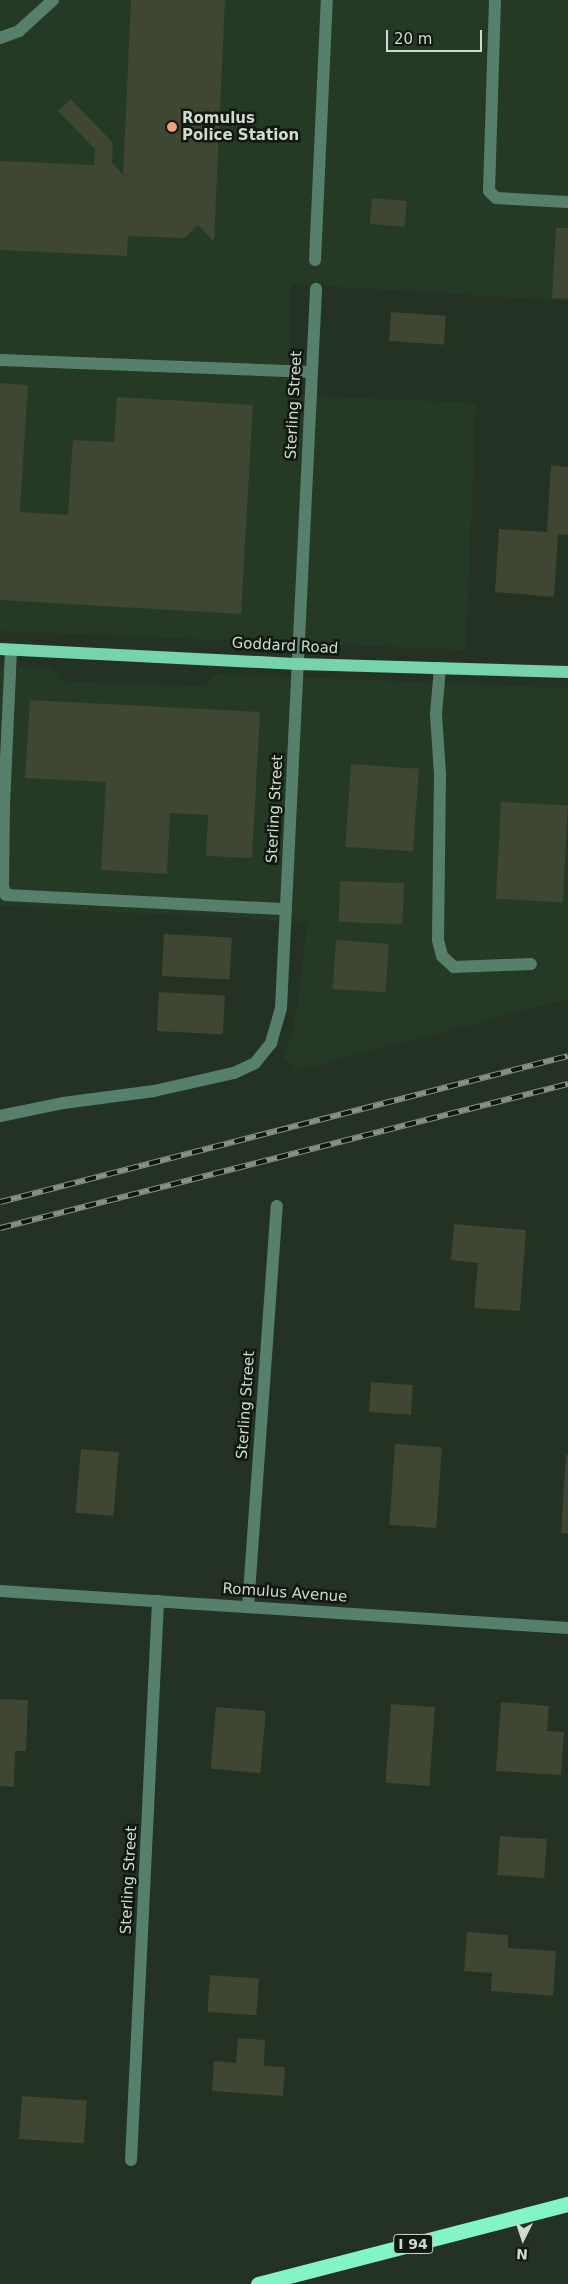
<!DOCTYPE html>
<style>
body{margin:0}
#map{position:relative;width:568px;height:2284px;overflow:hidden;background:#233222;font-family:"DejaVu Sans",sans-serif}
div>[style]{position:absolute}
.built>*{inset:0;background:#253a24}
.building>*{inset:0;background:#3f4631;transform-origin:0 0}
.minor>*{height:12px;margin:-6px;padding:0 6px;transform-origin:6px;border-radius:6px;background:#56806c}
.major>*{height:12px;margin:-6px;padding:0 6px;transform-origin:6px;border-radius:6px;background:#77d3aa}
.highway>*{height:15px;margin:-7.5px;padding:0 7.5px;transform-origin:7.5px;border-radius:7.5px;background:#83f4c3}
.rail>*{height:5.5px;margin-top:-2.75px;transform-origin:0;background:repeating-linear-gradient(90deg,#111810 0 11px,#869285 0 22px);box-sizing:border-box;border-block:1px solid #869285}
.dots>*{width:14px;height:14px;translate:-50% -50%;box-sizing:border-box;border:2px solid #111810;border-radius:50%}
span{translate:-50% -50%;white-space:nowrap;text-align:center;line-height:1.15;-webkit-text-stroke:5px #111810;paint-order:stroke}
.shield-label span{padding:1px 4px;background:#111810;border:1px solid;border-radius:4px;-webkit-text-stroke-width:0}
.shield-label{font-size:14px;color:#d0dacf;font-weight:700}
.poi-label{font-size:15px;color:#d0dacf;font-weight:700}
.left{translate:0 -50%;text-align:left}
.street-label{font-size:15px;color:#d0dacf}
.north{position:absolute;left:498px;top:2214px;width:50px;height:50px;-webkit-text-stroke:4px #111810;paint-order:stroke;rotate:184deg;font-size:14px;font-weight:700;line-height:20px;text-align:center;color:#d0dacf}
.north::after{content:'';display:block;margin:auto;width:18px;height:22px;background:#d0dacf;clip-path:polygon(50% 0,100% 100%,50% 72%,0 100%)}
.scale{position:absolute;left:386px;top:30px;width:96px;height:22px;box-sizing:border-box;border:2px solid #d0dacf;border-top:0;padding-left:6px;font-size:15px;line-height:18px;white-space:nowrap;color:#d0dacf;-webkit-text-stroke:4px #111810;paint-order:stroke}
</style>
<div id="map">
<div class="built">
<i style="clip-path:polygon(0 0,568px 0,568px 301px,291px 284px,288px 395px,476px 403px,466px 650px,0 631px)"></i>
<i style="clip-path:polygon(0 666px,51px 667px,61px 681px,205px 686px,216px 674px,568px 688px,568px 999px,298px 1070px,283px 1057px,291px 1038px,298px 1000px,307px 922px,0 906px)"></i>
</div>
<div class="building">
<i style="clip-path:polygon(131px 0,225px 0,214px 242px,198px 225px,184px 238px,128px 236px,127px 256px,0 250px,0 161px,94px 165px,95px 149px,58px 111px,71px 99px,113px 143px,112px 163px,123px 175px)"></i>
<i style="left:372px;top:198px;width:35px;height:26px;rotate:5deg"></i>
<i style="clip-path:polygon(556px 228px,568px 228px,568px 299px,552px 298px)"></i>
<i style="left:391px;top:312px;width:55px;height:29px;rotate:4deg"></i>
<i style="clip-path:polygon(0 383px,28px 385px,20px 512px,68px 515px,73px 440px,114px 442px,117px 397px,253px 405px,241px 614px,0 600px)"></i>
<i style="clip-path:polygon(551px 465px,568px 467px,568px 535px,558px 534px,554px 597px,495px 592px,499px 529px,547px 532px)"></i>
<i style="clip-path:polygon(30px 700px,260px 712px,252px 858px,206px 856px,208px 815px,170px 813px,167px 874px,101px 870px,106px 782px,25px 778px)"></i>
<i style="left:351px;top:764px;width:68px;height:83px;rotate:4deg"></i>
<i style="left:501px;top:802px;width:67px;height:97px;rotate:3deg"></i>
<i style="left:340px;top:881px;width:64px;height:41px;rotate:2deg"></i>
<i style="left:164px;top:934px;width:68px;height:42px;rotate:3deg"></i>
<i style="left:336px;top:940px;width:53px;height:49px;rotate:4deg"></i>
<i style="left:159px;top:992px;width:66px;height:39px;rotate:3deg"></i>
<i style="clip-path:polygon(454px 1224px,526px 1230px,520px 1311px,474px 1308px,478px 1263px,451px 1260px)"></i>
<i style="left:371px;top:1382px;width:42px;height:30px;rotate:4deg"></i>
<i style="left:395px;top:1444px;width:47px;height:81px;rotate:4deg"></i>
<i style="left:81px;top:1449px;width:38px;height:64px;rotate:5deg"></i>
<i style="clip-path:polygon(566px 1455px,568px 1455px,568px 1534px,561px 1533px)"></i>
<i style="clip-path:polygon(0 1699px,28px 1700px,26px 1751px,15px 1751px,14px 1787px,0 1786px)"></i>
<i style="clip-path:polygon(501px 1702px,549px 1706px,547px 1731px,564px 1732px,561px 1775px,496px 1771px)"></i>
<i style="left:391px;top:1704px;width:44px;height:79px;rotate:4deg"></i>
<i style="left:216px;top:1707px;width:50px;height:62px;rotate:5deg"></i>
<i style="left:500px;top:1836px;width:47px;height:39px;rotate:4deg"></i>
<i style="clip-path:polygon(467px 1932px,508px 1935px,508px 1948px,556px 1951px,553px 1996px,491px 1991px,492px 1973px,464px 1971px)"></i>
<i style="left:210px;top:1975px;width:49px;height:37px;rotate:4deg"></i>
<i style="clip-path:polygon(238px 2038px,265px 2040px,264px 2066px,285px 2067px,283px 2096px,212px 2091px,214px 2061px,236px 2063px)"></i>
<i style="left:22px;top:2096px;width:65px;height:43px;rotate:4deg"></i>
</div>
<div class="minor">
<i style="left:495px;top:0;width:191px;rotate:91.8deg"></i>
<i style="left:489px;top:191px;width:10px;rotate:45deg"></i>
<i style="left:496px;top:198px;width:72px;rotate:3.2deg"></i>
<i style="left:0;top:38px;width:20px;rotate:-20deg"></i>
<i style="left:19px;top:31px;width:46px;rotate:-42.4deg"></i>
<i style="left:315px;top:260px;width:260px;rotate:-87.4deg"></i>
<i style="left:0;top:360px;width:312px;rotate:2.2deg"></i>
<i style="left:11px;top:650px;width:153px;rotate:92.6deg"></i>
<i style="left:4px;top:803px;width:83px;rotate:90.7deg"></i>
<i style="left:3px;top:886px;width:9px;rotate:72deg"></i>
<i style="left:6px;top:895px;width:280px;rotate:2.9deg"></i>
<i style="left:440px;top:668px;width:46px;rotate:95deg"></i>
<i style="left:436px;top:714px;width:61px;rotate:86.2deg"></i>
<i style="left:440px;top:775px;width:165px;rotate:90.7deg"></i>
<i style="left:438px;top:940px;width:16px;rotate:76deg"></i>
<i style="left:442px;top:956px;width:16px;rotate:43deg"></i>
<i style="left:454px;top:967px;width:77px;rotate:-2.2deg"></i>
<i style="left:0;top:1116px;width:64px;rotate:-11.7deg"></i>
<i style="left:63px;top:1103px;width:92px;rotate:-7.5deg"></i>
<i style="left:154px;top:1091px;width:82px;rotate:-12.7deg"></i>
<i style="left:234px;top:1073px;width:23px;rotate:-25deg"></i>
<i style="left:255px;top:1063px;width:26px;rotate:-51deg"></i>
<i style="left:271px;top:1043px;width:36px;rotate:-74deg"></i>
<i style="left:281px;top:1008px;width:720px;rotate:-87.21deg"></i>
<i style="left:0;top:1591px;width:569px;rotate:3.73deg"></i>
<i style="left:248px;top:1607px;width:402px;rotate:-85.9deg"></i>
<i style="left:131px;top:2160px;width:560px;rotate:-87.23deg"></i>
</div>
<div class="major">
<i style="left:0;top:649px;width:299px;rotate:2.9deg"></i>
<i style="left:299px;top:664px;width:269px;rotate:1.7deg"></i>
</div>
<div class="highway">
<i style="left:258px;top:2284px;width:320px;rotate:-14.5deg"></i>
</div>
<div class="rail">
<i style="left:0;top:1202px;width:586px;rotate:-14.42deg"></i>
<i style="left:0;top:1228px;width:586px;rotate:-14.23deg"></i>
</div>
<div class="dots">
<i style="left:172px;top:127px;background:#f39f83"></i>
</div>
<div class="shield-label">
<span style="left:413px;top:2244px">I 94</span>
</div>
<div class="poi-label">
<span class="left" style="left:182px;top:127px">Romulus<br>Police Station</span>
</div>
<div class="street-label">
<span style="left:294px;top:405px;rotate:-87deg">Sterling Street</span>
<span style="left:285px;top:646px;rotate:3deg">Goddard Road</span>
<span style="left:275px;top:809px;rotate:-87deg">Sterling Street</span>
<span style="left:246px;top:1405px;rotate:-86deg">Sterling Street</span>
<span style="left:285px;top:1593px;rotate:4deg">Romulus Avenue</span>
<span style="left:129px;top:1880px;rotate:-87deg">Sterling Street</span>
</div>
<div class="north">N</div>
<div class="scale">20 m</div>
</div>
